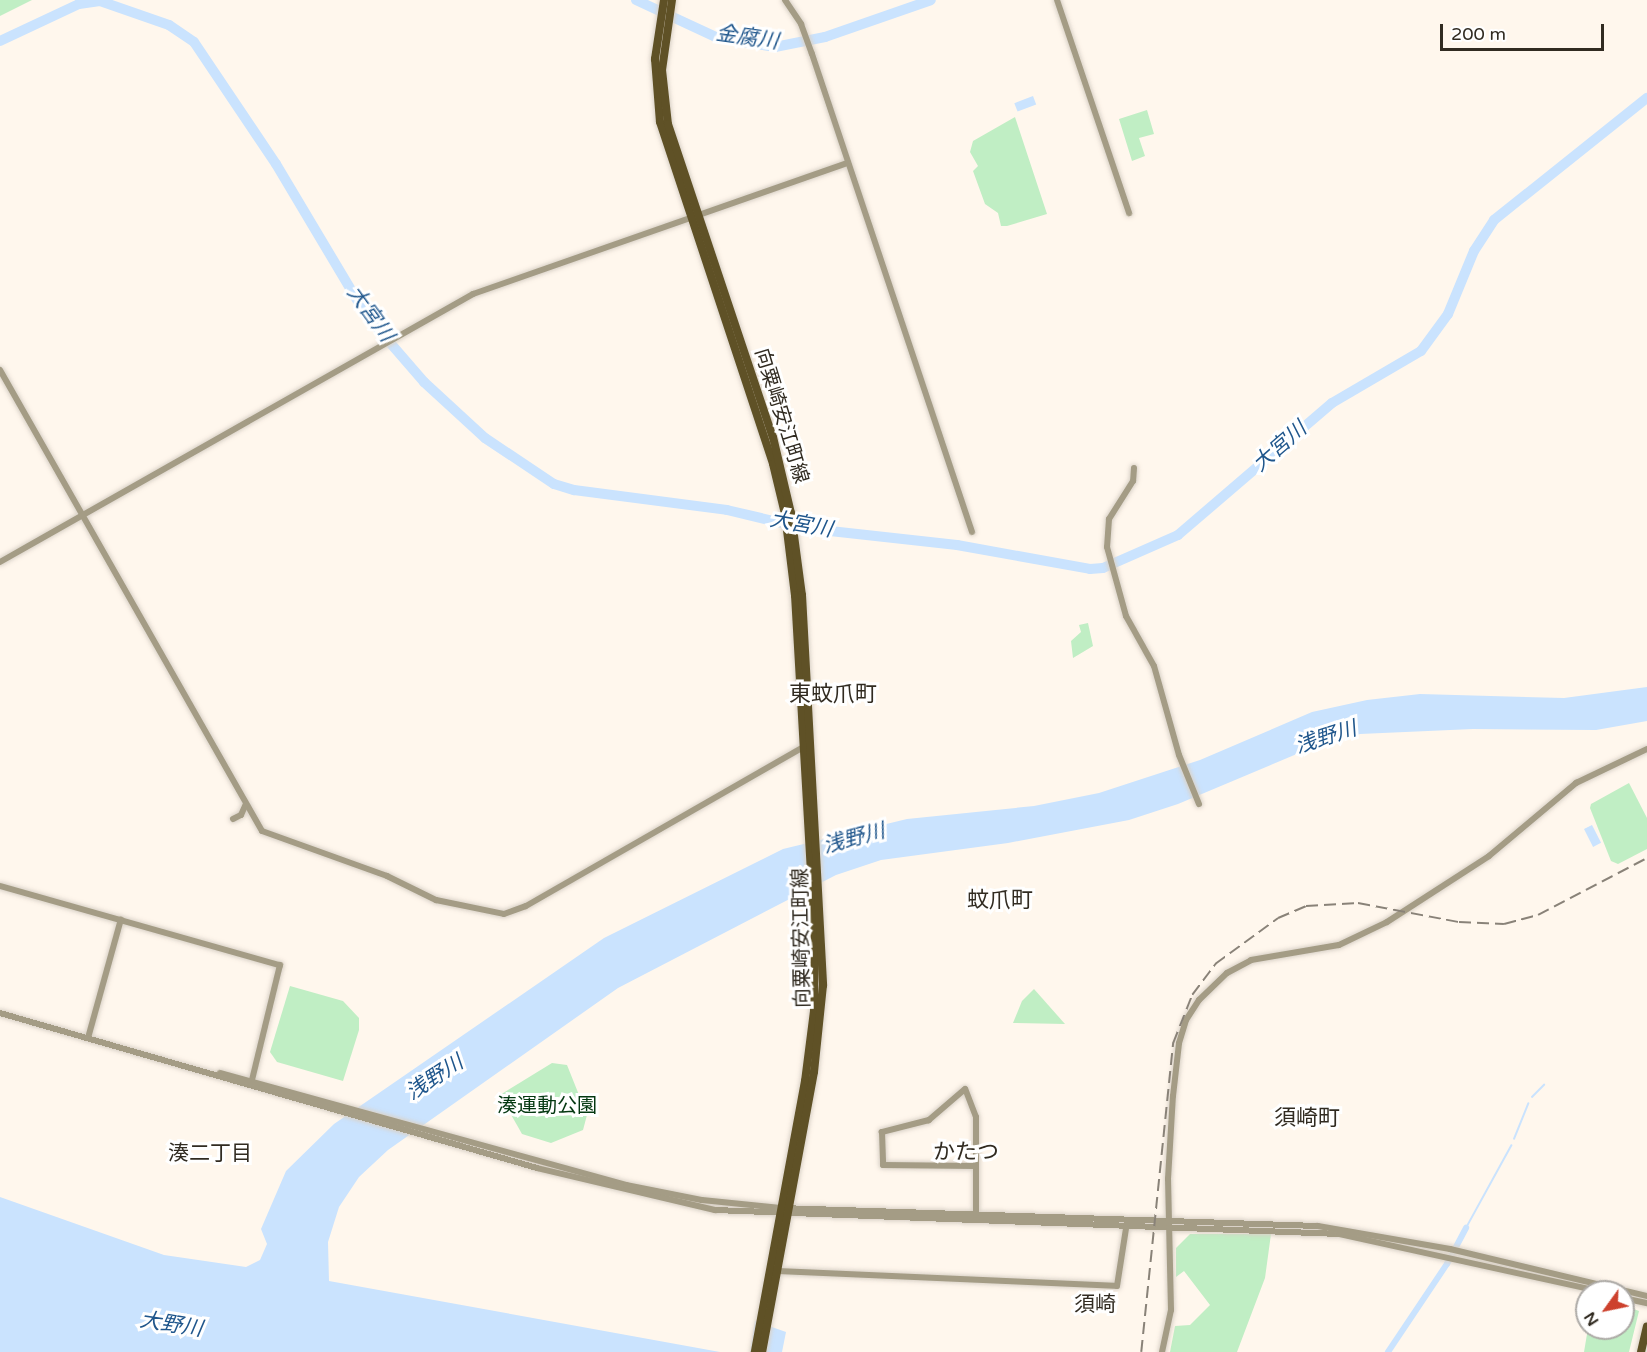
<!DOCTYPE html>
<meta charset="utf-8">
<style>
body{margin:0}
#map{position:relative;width:1647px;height:1352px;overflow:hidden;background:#fff7ed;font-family:"Varela Round","Noto Sans JP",sans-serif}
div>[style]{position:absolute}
.green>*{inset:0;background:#c0eec4}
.water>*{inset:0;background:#cae3fe;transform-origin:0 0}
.stream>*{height:1.5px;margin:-0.75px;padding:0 0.75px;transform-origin:0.75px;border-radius:0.75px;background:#cae3fe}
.canal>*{height:6px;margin:-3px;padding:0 3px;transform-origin:3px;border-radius:3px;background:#cae3fe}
.river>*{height:10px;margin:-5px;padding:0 5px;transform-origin:5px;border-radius:5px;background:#cae3fe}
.roads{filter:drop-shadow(0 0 2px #dad2c8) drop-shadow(0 0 2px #dad2c8)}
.minor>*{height:6px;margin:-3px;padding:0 3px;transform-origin:3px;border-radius:3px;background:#a49c85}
.major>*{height:8px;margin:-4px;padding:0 4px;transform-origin:4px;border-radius:4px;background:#5f5126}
.rail>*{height:1.5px;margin-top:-0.75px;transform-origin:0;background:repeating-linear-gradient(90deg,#898278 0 12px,transparent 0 18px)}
span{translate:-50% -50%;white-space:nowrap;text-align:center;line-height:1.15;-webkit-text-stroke:6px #fff;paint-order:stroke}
.street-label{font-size:20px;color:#312b21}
.park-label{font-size:20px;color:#043811}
.water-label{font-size:21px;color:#1f568c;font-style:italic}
.neighbourhood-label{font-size:21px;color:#312b21}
.quarter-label{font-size:22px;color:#312b21}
.north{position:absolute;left:1575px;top:1280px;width:60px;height:60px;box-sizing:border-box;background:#fff;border:2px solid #adaaa6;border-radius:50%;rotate:237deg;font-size:16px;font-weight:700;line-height:24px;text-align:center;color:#312b21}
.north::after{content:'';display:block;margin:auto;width:21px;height:27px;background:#cd412d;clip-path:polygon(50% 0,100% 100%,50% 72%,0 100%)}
.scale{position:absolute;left:1440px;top:24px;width:164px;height:27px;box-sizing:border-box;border:3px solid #312b21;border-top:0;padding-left:8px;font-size:18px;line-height:21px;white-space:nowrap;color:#312b21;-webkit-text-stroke:4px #fff;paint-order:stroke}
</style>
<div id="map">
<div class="green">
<i style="clip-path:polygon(0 0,32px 0,0 16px)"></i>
<i style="clip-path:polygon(1147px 110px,1154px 134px,1139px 138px,1145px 156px,1132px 161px,1119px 119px)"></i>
<i style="clip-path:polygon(1015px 117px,1047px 214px,1007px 226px,1001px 226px,998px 213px,985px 204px,973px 171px,978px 166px,970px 152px,973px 141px)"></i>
<i style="clip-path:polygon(1088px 623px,1093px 646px,1073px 658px,1071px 641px,1081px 632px,1079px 625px)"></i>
<i style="clip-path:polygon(1629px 783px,1647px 818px,1647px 849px,1618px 864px,1611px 861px,1590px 808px,1591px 804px)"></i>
<i style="clip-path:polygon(290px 986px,343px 1001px,359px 1018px,359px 1030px,343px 1081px,277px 1062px,270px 1052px)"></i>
<i style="clip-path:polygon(1034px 989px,1065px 1024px,1013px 1023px,1022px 1001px)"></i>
<i style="clip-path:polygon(552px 1063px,567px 1065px,587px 1115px,583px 1130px,551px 1143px,522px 1134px,500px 1095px)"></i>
<i style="clip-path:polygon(1190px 1234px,1271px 1234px,1265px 1278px,1237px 1352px,1170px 1352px,1175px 1326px,1190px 1325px,1210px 1305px,1184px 1271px,1176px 1277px,1176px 1248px)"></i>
<i style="clip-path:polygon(1623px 1305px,1639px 1311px,1629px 1352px,1584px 1352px,1588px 1328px,1623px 1328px)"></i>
</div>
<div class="water">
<i style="left:1033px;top:96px;width:9px;height:20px;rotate:69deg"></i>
<i style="clip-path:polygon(1647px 687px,1647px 721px,1596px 730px,1473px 729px,1360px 734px,1311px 748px,1178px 804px,1129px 820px,1008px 843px,881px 860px,836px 875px,618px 988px,388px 1150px,359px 1177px,339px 1207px,328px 1242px,329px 1281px,720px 1352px,0 1352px,0 1197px,164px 1255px,246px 1267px,260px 1260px,267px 1244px,261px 1229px,286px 1171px,334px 1124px,604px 938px,783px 849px,907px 819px,1034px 806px,1099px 793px,1200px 760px,1312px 712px,1367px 700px,1420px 694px,1564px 698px)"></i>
<i style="left:1592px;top:825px;width:20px;height:9px;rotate:63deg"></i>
<i style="clip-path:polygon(755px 1321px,786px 1332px,782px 1352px,750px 1352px)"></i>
</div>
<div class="stream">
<i style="left:1532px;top:1097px;width:17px;rotate:-45deg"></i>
<i style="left:1514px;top:1139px;width:38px;rotate:-68deg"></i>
<i style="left:1466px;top:1228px;width:94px;rotate:-61.2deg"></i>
</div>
<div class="canal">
<i style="left:1388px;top:1352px;width:106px;rotate:-56.2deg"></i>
<i style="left:1447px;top:1264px;width:41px;rotate:-62.2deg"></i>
</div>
<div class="river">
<i style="left:636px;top:0;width:90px;rotate:24.9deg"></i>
<i style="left:718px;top:38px;width:58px;rotate:9deg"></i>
<i style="left:775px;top:47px;width:51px;rotate:-11.3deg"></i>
<i style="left:825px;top:37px;width:112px;rotate:-19.2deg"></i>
<i style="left:0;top:41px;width:87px;rotate:-25.1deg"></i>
<i style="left:79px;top:4px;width:21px;rotate:-8deg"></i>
<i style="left:100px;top:1px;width:73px;rotate:19.2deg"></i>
<i style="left:169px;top:25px;width:30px;rotate:34deg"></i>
<i style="left:194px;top:42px;width:147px;rotate:56.1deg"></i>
<i style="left:276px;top:164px;width:176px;rotate:59.2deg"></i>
<i style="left:366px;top:315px;width:89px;rotate:49.1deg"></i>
<i style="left:424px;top:382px;width:83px;rotate:42.6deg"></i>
<i style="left:485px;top:438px;width:83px;rotate:33.7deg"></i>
<i style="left:554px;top:484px;width:21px;rotate:17deg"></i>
<i style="left:574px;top:490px;width:154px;rotate:7.4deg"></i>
<i style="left:727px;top:510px;width:78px;rotate:13.3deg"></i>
<i style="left:803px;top:528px;width:155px;rotate:6.3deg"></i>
<i style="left:957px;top:545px;width:135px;rotate:10.2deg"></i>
<i style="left:1090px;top:569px;width:13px;rotate:-4deg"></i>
<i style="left:1103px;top:568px;width:82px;rotate:-23.7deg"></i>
<i style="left:1178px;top:535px;width:203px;rotate:-40.6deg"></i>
<i style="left:1332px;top:403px;width:103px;rotate:-30.3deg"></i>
<i style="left:1421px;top:351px;width:46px;rotate:-53.9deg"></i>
<i style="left:1448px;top:314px;width:68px;rotate:-67.6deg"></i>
<i style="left:1474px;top:251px;width:37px;rotate:-57deg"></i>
<i style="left:1494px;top:220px;width:196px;rotate:-38.6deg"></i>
</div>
<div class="roads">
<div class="minor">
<i style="left:785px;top:0;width:29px;rotate:56deg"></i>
<i style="left:801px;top:24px;width:32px;rotate:70deg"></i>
<i style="left:812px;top:54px;width:504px;rotate:71.49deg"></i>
<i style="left:1057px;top:0;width:225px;rotate:71.3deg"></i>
<i style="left:0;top:370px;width:530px;rotate:60.39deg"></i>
<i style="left:262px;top:831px;width:133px;rotate:19.8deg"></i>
<i style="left:387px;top:876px;width:55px;rotate:26.1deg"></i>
<i style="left:436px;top:900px;width:69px;rotate:11.6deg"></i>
<i style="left:504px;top:914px;width:23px;rotate:-20deg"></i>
<i style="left:526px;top:906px;width:320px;rotate:-29.8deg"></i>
<i style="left:1134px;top:468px;width:13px;rotate:94deg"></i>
<i style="left:1133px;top:481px;width:45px;rotate:122.3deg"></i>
<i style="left:1109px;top:519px;width:28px;rotate:94deg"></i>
<i style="left:1107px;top:547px;width:72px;rotate:74.6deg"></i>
<i style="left:1126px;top:616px;width:57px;rotate:60.8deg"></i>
<i style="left:1154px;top:666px;width:92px;rotate:74.3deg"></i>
<i style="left:1179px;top:755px;width:53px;rotate:67.8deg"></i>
<i style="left:0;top:562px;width:544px;rotate:-29.54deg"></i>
<i style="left:473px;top:294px;width:397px;rotate:-19.3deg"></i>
<i style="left:233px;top:819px;width:9px;rotate:-27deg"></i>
<i style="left:241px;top:815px;width:12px;rotate:-66deg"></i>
<i style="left:0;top:886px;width:291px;rotate:15.8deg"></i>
<i style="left:280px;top:965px;width:122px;rotate:103.7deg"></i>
<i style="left:0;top:1013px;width:559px;rotate:16.1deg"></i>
<i style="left:537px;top:1168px;width:183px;rotate:13.3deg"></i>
<i style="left:715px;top:1210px;width:624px;rotate:2.2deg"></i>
<i style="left:1339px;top:1234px;width:269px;rotate:12.4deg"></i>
<i style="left:88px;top:1038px;width:123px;rotate:-74.5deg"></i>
<i style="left:220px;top:1073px;width:421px;rotate:15.4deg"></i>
<i style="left:626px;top:1185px;width:77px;rotate:11.2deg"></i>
<i style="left:702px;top:1200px;width:79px;rotate:5.8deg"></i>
<i style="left:781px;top:1208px;width:537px;rotate:1.92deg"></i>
<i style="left:1318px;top:1226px;width:134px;rotate:9.9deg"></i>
<i style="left:1450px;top:1249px;width:203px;rotate:13.4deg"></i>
<i style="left:976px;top:1215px;width:98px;rotate:-90deg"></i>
<i style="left:976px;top:1117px;width:30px;rotate:-111deg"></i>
<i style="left:965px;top:1089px;width:48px;rotate:139.3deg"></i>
<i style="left:929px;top:1120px;width:49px;rotate:165.7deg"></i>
<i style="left:882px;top:1132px;width:33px;rotate:88deg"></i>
<i style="left:883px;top:1165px;width:93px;rotate:0.6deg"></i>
<i style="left:775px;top:1271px;width:342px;rotate:2.5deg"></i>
<i style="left:1117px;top:1286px;width:65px;rotate:-81.1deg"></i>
<i style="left:1623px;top:1298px;width:25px;rotate:12deg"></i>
<i style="left:1162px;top:1352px;width:43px;rotate:-77.9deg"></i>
<i style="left:1171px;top:1310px;width:131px;rotate:-91.3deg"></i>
<i style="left:1168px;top:1179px;width:83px;rotate:-86.6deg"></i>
<i style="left:1173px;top:1096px;width:53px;rotate:-83.5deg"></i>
<i style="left:1179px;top:1043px;width:24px;rotate:-73deg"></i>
<i style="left:1186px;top:1020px;width:24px;rotate:-57deg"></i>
<i style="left:1199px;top:1000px;width:39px;rotate:-44deg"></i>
<i style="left:1227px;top:973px;width:27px;rotate:-28deg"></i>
<i style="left:1251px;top:960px;width:89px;rotate:-9.7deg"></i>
<i style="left:1339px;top:945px;width:53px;rotate:-25.6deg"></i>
<i style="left:1387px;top:922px;width:121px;rotate:-32.9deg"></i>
<i style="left:1489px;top:856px;width:114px;rotate:-40deg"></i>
<i style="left:1576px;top:783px;width:79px;rotate:-25.6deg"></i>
</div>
<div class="major">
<i style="left:664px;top:0;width:60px;rotate:98.7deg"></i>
<i style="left:655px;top:59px;width:63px;rotate:85.5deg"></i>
<i style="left:660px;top:122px;width:360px;rotate:71.7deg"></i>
<i style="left:773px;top:464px;width:51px;rotate:76.5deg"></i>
<i style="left:785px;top:514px;width:82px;rotate:83deg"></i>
<i style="left:795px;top:595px;width:343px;rotate:86.7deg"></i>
<i style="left:815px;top:937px;width:74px;rotate:90.8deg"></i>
<i style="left:814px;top:1011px;width:71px;rotate:97.3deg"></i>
<i style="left:805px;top:1081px;width:276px;rotate:100.5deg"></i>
<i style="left:672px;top:0;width:71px;rotate:98.1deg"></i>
<i style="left:662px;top:70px;width:54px;rotate:83.7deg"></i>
<i style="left:668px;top:124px;width:330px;rotate:71.5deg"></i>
<i style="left:773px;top:437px;width:78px;rotate:76.7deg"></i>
<i style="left:791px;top:513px;width:83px;rotate:82.4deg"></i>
<i style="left:802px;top:595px;width:391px;rotate:86.9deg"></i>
<i style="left:823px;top:985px;width:87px;rotate:95.9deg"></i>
<i style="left:814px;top:1072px;width:285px;rotate:100.5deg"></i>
<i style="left:1641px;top:1352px;width:26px;rotate:-77deg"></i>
</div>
</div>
<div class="rail">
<i style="left:1141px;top:1352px;width:311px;rotate:-84.1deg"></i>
<i style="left:1173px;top:1043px;width:52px;rotate:-68.4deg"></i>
<i style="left:1192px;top:995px;width:39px;rotate:-53deg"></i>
<i style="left:1215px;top:964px;width:78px;rotate:-36.1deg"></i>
<i style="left:1278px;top:918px;width:30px;rotate:-23deg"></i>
<i style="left:1306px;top:906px;width:52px;rotate:-3.3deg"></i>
<i style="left:1358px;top:903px;width:103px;rotate:10.7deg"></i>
<i style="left:1459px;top:922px;width:45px;rotate:2.5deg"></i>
<i style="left:1504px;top:924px;width:35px;rotate:-15deg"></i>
<i style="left:1538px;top:915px;width:123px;rotate:-27.6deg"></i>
</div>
<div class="street-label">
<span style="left:781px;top:416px;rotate:73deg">向粟崎安江町線</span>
<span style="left:802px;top:938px;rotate:-91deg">向粟崎安江町線</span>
</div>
<div class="park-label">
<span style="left:547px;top:1106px">湊運動公園</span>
</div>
<div class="water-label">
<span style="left:747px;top:38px;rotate:8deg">金腐川</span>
<span style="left:370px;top:314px;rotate:54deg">大宮川</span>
<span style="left:1280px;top:447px;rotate:-41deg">大宮川</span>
<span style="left:801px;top:525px;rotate:10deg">大宮川</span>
<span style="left:1326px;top:738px;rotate:-18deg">浅野川</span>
<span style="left:854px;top:839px;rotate:-15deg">浅野川</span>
<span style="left:435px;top:1078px;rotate:-33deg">浅野川</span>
<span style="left:171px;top:1325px;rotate:9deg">大野川</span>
</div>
<div class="neighbourhood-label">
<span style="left:210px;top:1154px">湊二丁目</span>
<span style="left:1095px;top:1305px">須崎</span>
</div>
<div class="quarter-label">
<span style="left:833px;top:695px">東蚊爪町</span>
<span style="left:1000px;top:901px">蚊爪町</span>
<span style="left:1307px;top:1119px">須崎町</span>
<span style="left:966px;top:1153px">かたつ</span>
</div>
<div class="north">N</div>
<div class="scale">200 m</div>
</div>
